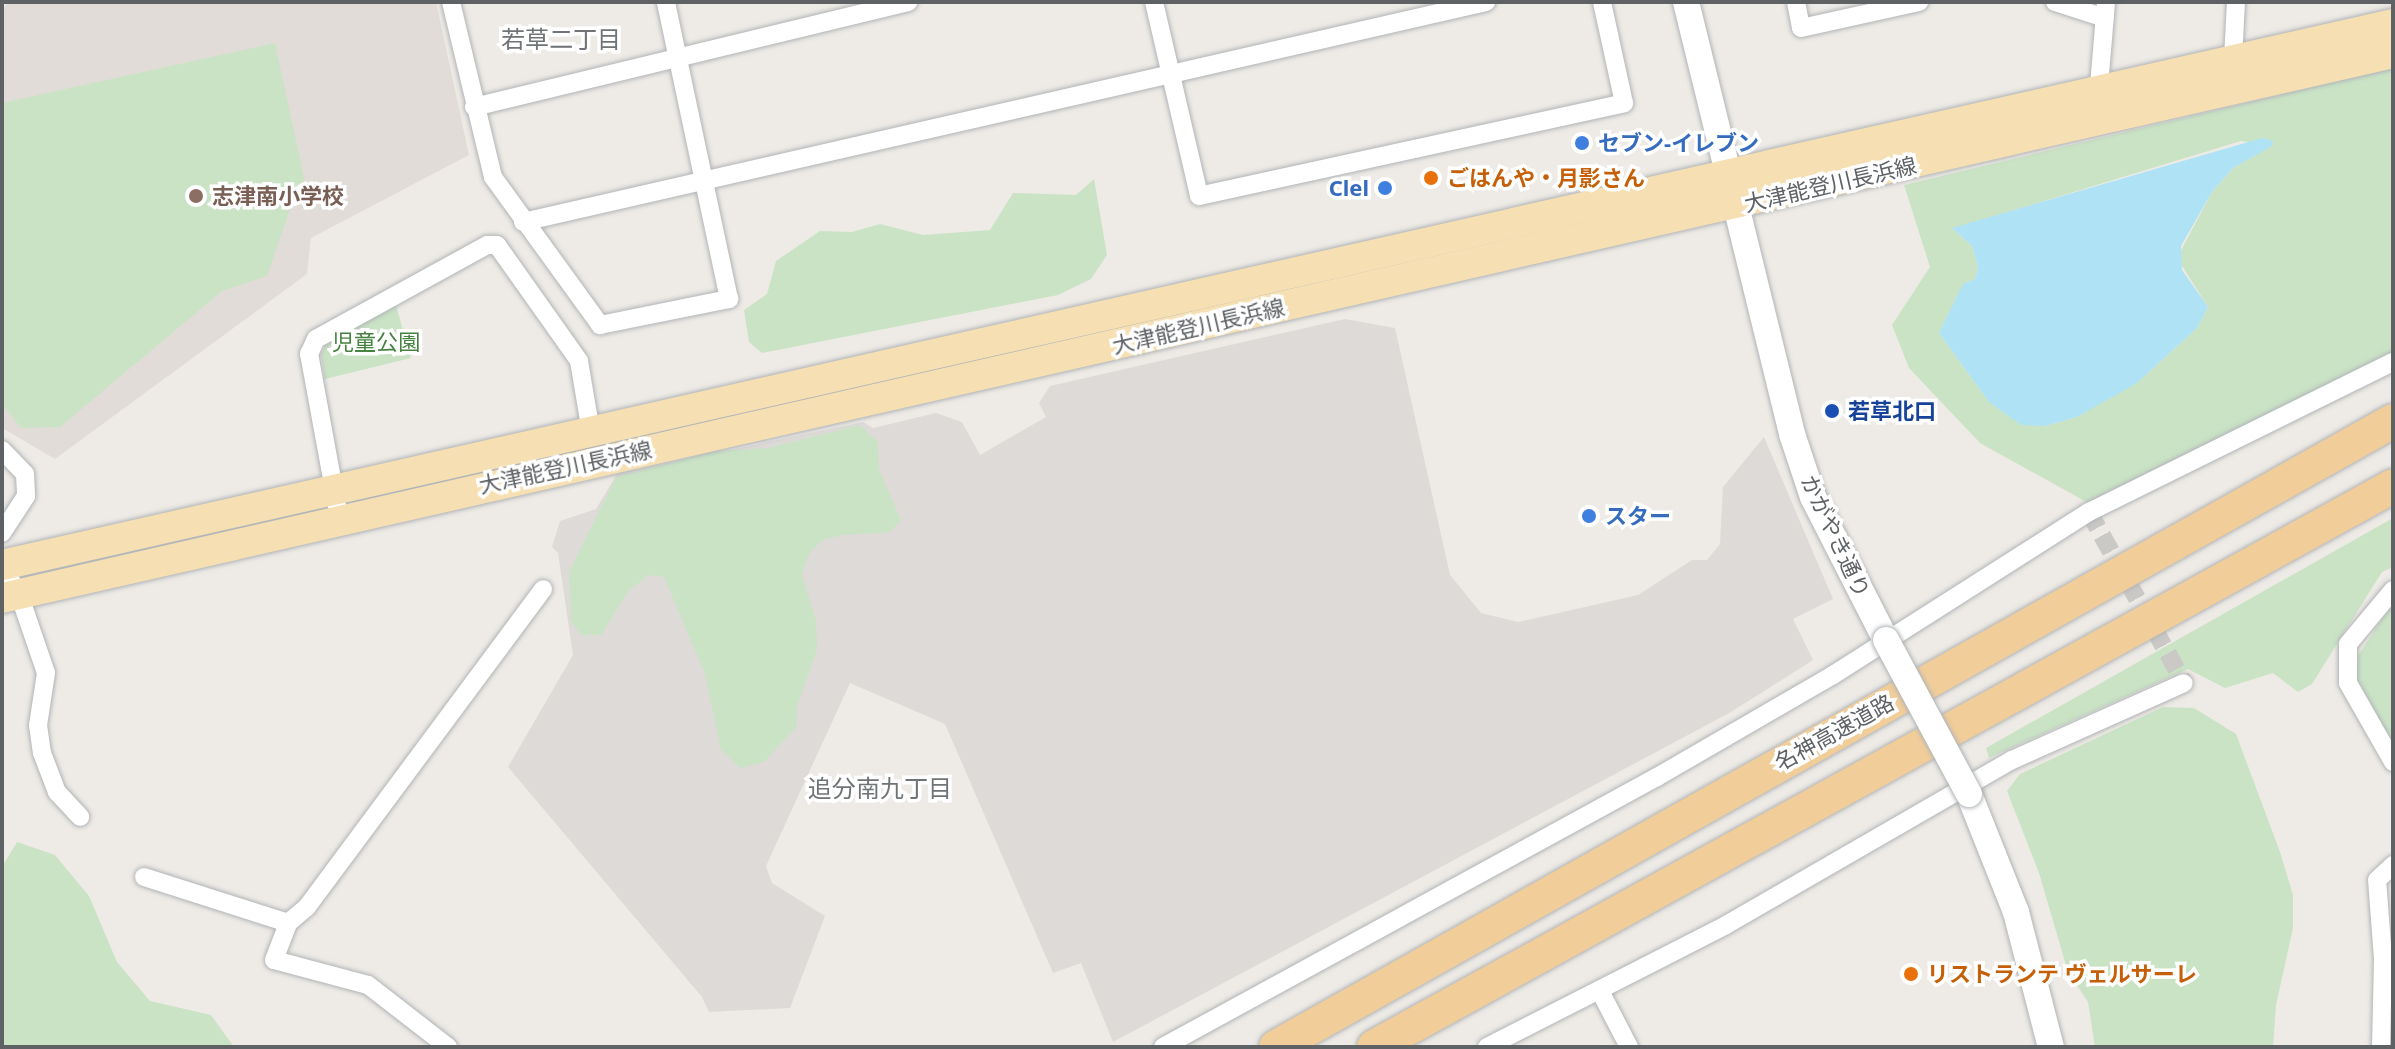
<!DOCTYPE html>
<meta charset="utf-8">
<style>
body{margin:0}
#map{position:relative;width:2395px;height:1049px;overflow:hidden;background:#eeebe6;font-family:"Noto Sans","Noto Sans JP",sans-serif}
div>[style]{position:absolute}
.industrial>*{inset:0;background:#dddad8}
.education>*{inset:0;background:#e1dcd7}
.green>*{inset:0;background:#cae3c5}
.water>*{inset:0;background:#afe2f5}
.street-tunnel>*{height:18px;margin-top:-9px;transform-origin:0;background:repeating-linear-gradient(90deg,#cac9c6 0 18px,transparent 0 27px)}
.roads{filter:drop-shadow(0 0 2px #b1b4b7) drop-shadow(0 0 2px #b1b4b7)}
.street>*{height:18px;margin:-9px;padding:0 9px;transform-origin:9px;border-radius:9px;background:#fff}
.secondary>*{height:26px;margin:-13px;padding:0 13px;transform-origin:13px;border-radius:13px;background:#fff}
.primary>*{height:30px;margin:-15px;padding:0 15px;transform-origin:15px;border-radius:15px;background:#f6e0b3}
.highway>*{height:34px;margin:-17px;padding:0 17px;transform-origin:17px;border-radius:17px;background:#f1cd9a}
.bridges{filter:drop-shadow(0 0 2px #b0b4b7) drop-shadow(0 0 2px #b0b4b7)}
.secondary-bridge>*{height:26px;margin:-13px;padding:0 13px;transform-origin:13px;border-radius:13px;background:#fff}
.dots>*{width:22px;height:22px;translate:-50% -50%;box-sizing:border-box;border:4px solid #fff;border-radius:50%}
span{translate:-50% -50%;white-space:nowrap;text-align:center;line-height:1.15;-webkit-text-stroke:7px #fff;paint-order:stroke}
.shop-label{font-size:22px;color:#366cbe;font-weight:700}
.left{translate:0 -50%;text-align:left}
.right{translate:-100% -50%;text-align:right}
.food-label{font-size:22px;color:#c56008;font-weight:700}
.street-label{font-size:22px;color:#5e6265}
.education-label{font-size:22px;color:#785e54;font-weight:700}
.park-label{font-size:22px;color:#478240}
.transit-label{font-size:22px;color:#164399;font-weight:700}
.neighbourhood-label{font-size:24px;color:#6f7476}
.frame{position:absolute;inset:0;border:4px solid #5e6265;pointer-events:none}
</style>
<div id="map">
<div class="industrial">
<i style="clip-path:polygon(1345px 319px,1395px 328px,1450px 575px,1481px 613px,1518px 622px,1638px 595px,1692px 560px,1707px 560px,1720px 544px,1723px 487px,1764px 437px,1833px 599px,1793px 619px,1813px 660px,1731px 712px,1113px 1042px,1081px 963px,1053px 973px,945px 724px,850px 683px,766px 866px,772px 883px,825px 916px,790px 1008px,709px 1012px,702px 997px,508px 767px,573px 655px,558px 553px,552px 547px,560px 521px,596px 509px,617px 474px,863px 422px,873px 428px,936px 413px,962px 422px,980px 455px,1046px 417px,1039px 403px,1050px 386px)"></i>
</div>
<div class="education">
<i style="clip-path:polygon(7px 2px,436px 2px,469px 155px,311px 238px,307px 274px,55px 459px,2px 428px,2px 13px)"></i>
</div>
<div class="green">
<i style="clip-path:polygon(275px 43px,308px 197px,293px 200px,267px 276px,222px 291px,60px 427px,21px 428px,2px 403px,2px 103px)"></i>
<i style="clip-path:polygon(evenodd,2393px 68px,2393px 353px,2090px 504px,1980px 443px,1909px 368px,1892px 325px,1930px 267px,1904px 185px,2393px 68px,2241px 141px,2271px 146px,2233px 168px,2212px 192px,2177px 258px,2208px 307px,2197px 328px,2151px 370px,2077px 417px,2045px 426px,1989px 402px,1939px 333px,1963px 285px,1975px 279px,1978px 267px,1972px 246px,1953px 229px,2241px 141px)"></i>
<i style="clip-path:polygon(1094px 179px,1107px 255px,1091px 279px,1058px 295px,762px 353px,749px 342px,744px 310px,767px 294px,776px 261px,820px 231px,852px 232px,880px 224px,923px 235px,990px 230px,1013px 193px,1076px 195px)"></i>
<i style="clip-path:polygon(395px 302px,411px 358px,325px 379px,321px 355px,328px 340px)"></i>
<i style="clip-path:polygon(860px 425px,878px 442px,879px 469px,901px 520px,890px 532px,842px 535px,823px 540px,810px 552px,802px 574px,816px 621px,817px 649px,797px 706px,796px 727px,764px 762px,740px 768px,721px 750px,705px 674px,664px 577px,648px 575px,627px 593px,601px 635px,581px 635px,571px 621px,569px 572px,616px 477px,715px 451px,768px 448px)"></i>
<i style="clip-path:polygon(2393px 518px,2393px 567px,2382px 572px,2312px 684px,2298px 692px,2273px 673px,2225px 688px,2188px 669px,1989px 758px,1986px 748px)"></i>
<i style="clip-path:polygon(2393px 602px,2393px 745px,2354px 673px,2354px 662px)"></i>
<i style="clip-path:polygon(2163px 707px,2194px 708px,2236px 734px,2280px 852px,2293px 895px,2293px 928px,2276px 1005px,2273px 1047px,2095px 1047px,2088px 1002px,2068px 972px,2039px 873px,2007px 791px,2020px 774px)"></i>
<i style="clip-path:polygon(17px 842px,55px 855px,89px 896px,117px 962px,150px 1001px,211px 1015px,234px 1047px,2px 1047px,2px 867px)"></i>
</div>
<div class="water">
<i style="clip-path:polygon(2262px 138px,2273px 141px,2272px 146px,2233px 168px,2212px 192px,2181px 246px,2182px 270px,2208px 307px,2197px 328px,2137px 383px,2077px 417px,2045px 426px,2021px 425px,1989px 402px,1939px 333px,1963px 284px,1975px 279px,1978px 267px,1972px 246px,1952px 228px)"></i>
</div>
<div class="street-tunnel">
<i style="left:2089px;top:512px;width:196px;rotate:60.9deg"></i>
</div>
<div class="roads">
<div class="street">
<i style="left:451px;top:2px;width:180px;rotate:76.5deg"></i>
<i style="left:493px;top:177px;width:183px;rotate:54.1deg"></i>
<i style="left:600px;top:325px;width:132px;rotate:-11.4deg"></i>
<i style="left:729px;top:299px;width:304px;rotate:-102deg"></i>
<i style="left:1154px;top:2px;width:199px;rotate:76.9deg"></i>
<i style="left:1199px;top:196px;width:435px;rotate:-12.3deg"></i>
<i style="left:1624px;top:103px;width:103px;rotate:-102.3deg"></i>
<i style="left:1796px;top:2px;width:26px;rotate:79deg"></i>
<i style="left:1801px;top:28px;width:121px;rotate:-12.4deg"></i>
<i style="left:2055px;top:2px;width:52px;rotate:17.7deg"></i>
<i style="left:2233px;top:59px;width:57px;rotate:-87deg"></i>
<i style="left:2099px;top:86px;width:84px;rotate:-85.2deg"></i>
<i style="left:474px;top:107px;width:447px;rotate:-13.6deg"></i>
<i style="left:523px;top:222px;width:988px;rotate:-12.87deg"></i>
<i style="left:2px;top:450px;width:33px;rotate:46deg"></i>
<i style="left:25px;top:474px;width:22px;rotate:87deg"></i>
<i style="left:26px;top:496px;width:44px;rotate:123deg"></i>
<i style="left:339px;top:517px;width:166px;rotate:-100.4deg"></i>
<i style="left:309px;top:354px;width:17px;rotate:-65deg"></i>
<i style="left:316px;top:339px;width:195px;rotate:-28.8deg"></i>
<i style="left:487px;top:245px;width:10px"></i>
<i style="left:497px;top:245px;width:142px;rotate:54.7deg"></i>
<i style="left:579px;top:361px;width:72px;rotate:80.4deg"></i>
<i style="left:2px;top:566px;width:33px;rotate:59deg"></i>
<i style="left:19px;top:594px;width:83px;rotate:71.1deg"></i>
<i style="left:46px;top:673px;width:53px;rotate:98.7deg"></i>
<i style="left:38px;top:725px;width:28px;rotate:82deg"></i>
<i style="left:42px;top:753px;width:42px;rotate:69deg"></i>
<i style="left:57px;top:792px;width:34px;rotate:47deg"></i>
<i style="left:2393px;top:590px;width:70px;rotate:129.8deg"></i>
<i style="left:2348px;top:644px;width:39px;rotate:90deg"></i>
<i style="left:2348px;top:683px;width:91px;rotate:60.3deg"></i>
<i style="left:144px;top:877px;width:151px;rotate:17.7deg"></i>
<i style="left:1600px;top:991px;width:63px;rotate:62.6deg"></i>
<i style="left:448px;top:1047px;width:101px;rotate:-142.2deg"></i>
<i style="left:368px;top:985px;width:97px;rotate:-165.1deg"></i>
<i style="left:274px;top:960px;width:40px;rotate:-69deg"></i>
<i style="left:288px;top:923px;width:25px;rotate:-40deg"></i>
<i style="left:307px;top:907px;width:396px;rotate:-53.4deg"></i>
<i style="left:1163px;top:1047px;width:563px;rotate:-28.66deg"></i>
<i style="left:1657px;top:777px;width:203px;rotate:-30.1deg"></i>
<i style="left:1833px;top:675px;width:303px;rotate:-32.5deg"></i>
<i style="left:2089px;top:512px;width:339px;rotate:-26.3deg"></i>
<i style="left:1487px;top:1047px;width:268px;rotate:-27deg"></i>
<i style="left:1726px;top:925px;width:330px;rotate:-30deg"></i>
<i style="left:2012px;top:760px;width:188px;rotate:-24.1deg"></i>
<i style="left:2381px;top:1047px;width:88px;rotate:-88.7deg"></i>
<i style="left:2383px;top:959px;width:79px;rotate:-94.3deg"></i>
<i style="left:2377px;top:880px;width:22px;rotate:-43deg"></i>
</div>
<div class="secondary">
<i style="left:1686px;top:2px;width:445px;rotate:76.2deg"></i>
<i style="left:1792px;top:434px;width:66px;rotate:71.6deg"></i>
<i style="left:1813px;top:497px;width:161px;rotate:63deg"></i>
<i style="left:1969px;top:794px;width:127px;rotate:68.3deg"></i>
<i style="left:2016px;top:912px;width:139px;rotate:75.5deg"></i>
</div>
<div class="primary">
<i style="left:2px;top:565px;width:2451px;rotate:-12.75deg"></i>
<i style="left:2px;top:598px;width:2452px;rotate:-12.84deg"></i>
</div>
<div class="highway">
<i style="left:1276px;top:1047px;width:1280px;rotate:-29.27deg"></i>
<i style="left:1374px;top:1047px;width:1163px;rotate:-28.83deg"></i>
</div>
</div>
<div class="bridges">
<div class="secondary-bridge">
<i style="left:1886px;top:640px;width:175px;rotate:61.7deg"></i>
</div>
</div>
<div class="dots">
<i style="left:1582px;top:143px;background:#3f7fe0"></i>
<i style="left:1431px;top:178px;background:#e8710a"></i>
<i style="left:1385px;top:188px;background:#3f7fe0"></i>
<i style="left:196px;top:196px;background:#8d6e63"></i>
<i style="left:1832px;top:411px;background:#1a4fb4"></i>
<i style="left:1589px;top:516px;background:#3f7fe0"></i>
<i style="left:1911px;top:974px;background:#e8710a"></i>
</div>
<div class="shop-label">
<span class="left" style="left:1598px;top:143px">セブン-イレブン</span>
<span class="right" style="left:1369px;top:188px">Clel</span>
<span class="left" style="left:1605px;top:516px">スター</span>
</div>
<div class="food-label">
<span class="left" style="left:1447px;top:178px">ごはんや・月影さん</span>
<span class="left" style="left:1927px;top:974px">リストランテ ヴェルサーレ</span>
</div>
<div class="street-label">
<span style="left:1830px;top:184px;rotate:-13deg">大津能登川長浜線</span>
<span style="left:1198px;top:326px;rotate:-13deg">大津能登川長浜線</span>
<span style="left:565px;top:467px;rotate:-12deg">大津能登川長浜線</span>
<span style="left:1836px;top:536px;rotate:65deg">かがやき通り</span>
<span style="left:1834px;top:732px;rotate:-29deg">名神高速道路</span>
</div>
<div class="education-label">
<span class="left" style="left:212px;top:196px">志津南小学校</span>
</div>
<div class="park-label">
<span style="left:376px;top:342px">児童公園</span>
</div>
<div class="transit-label">
<span class="left" style="left:1848px;top:411px">若草北口</span>
</div>
<div class="neighbourhood-label">
<span style="left:561px;top:39px">若草二丁目</span>
<span style="left:880px;top:788px">追分南九丁目</span>
</div>
<div class="frame"></div>
</div>
